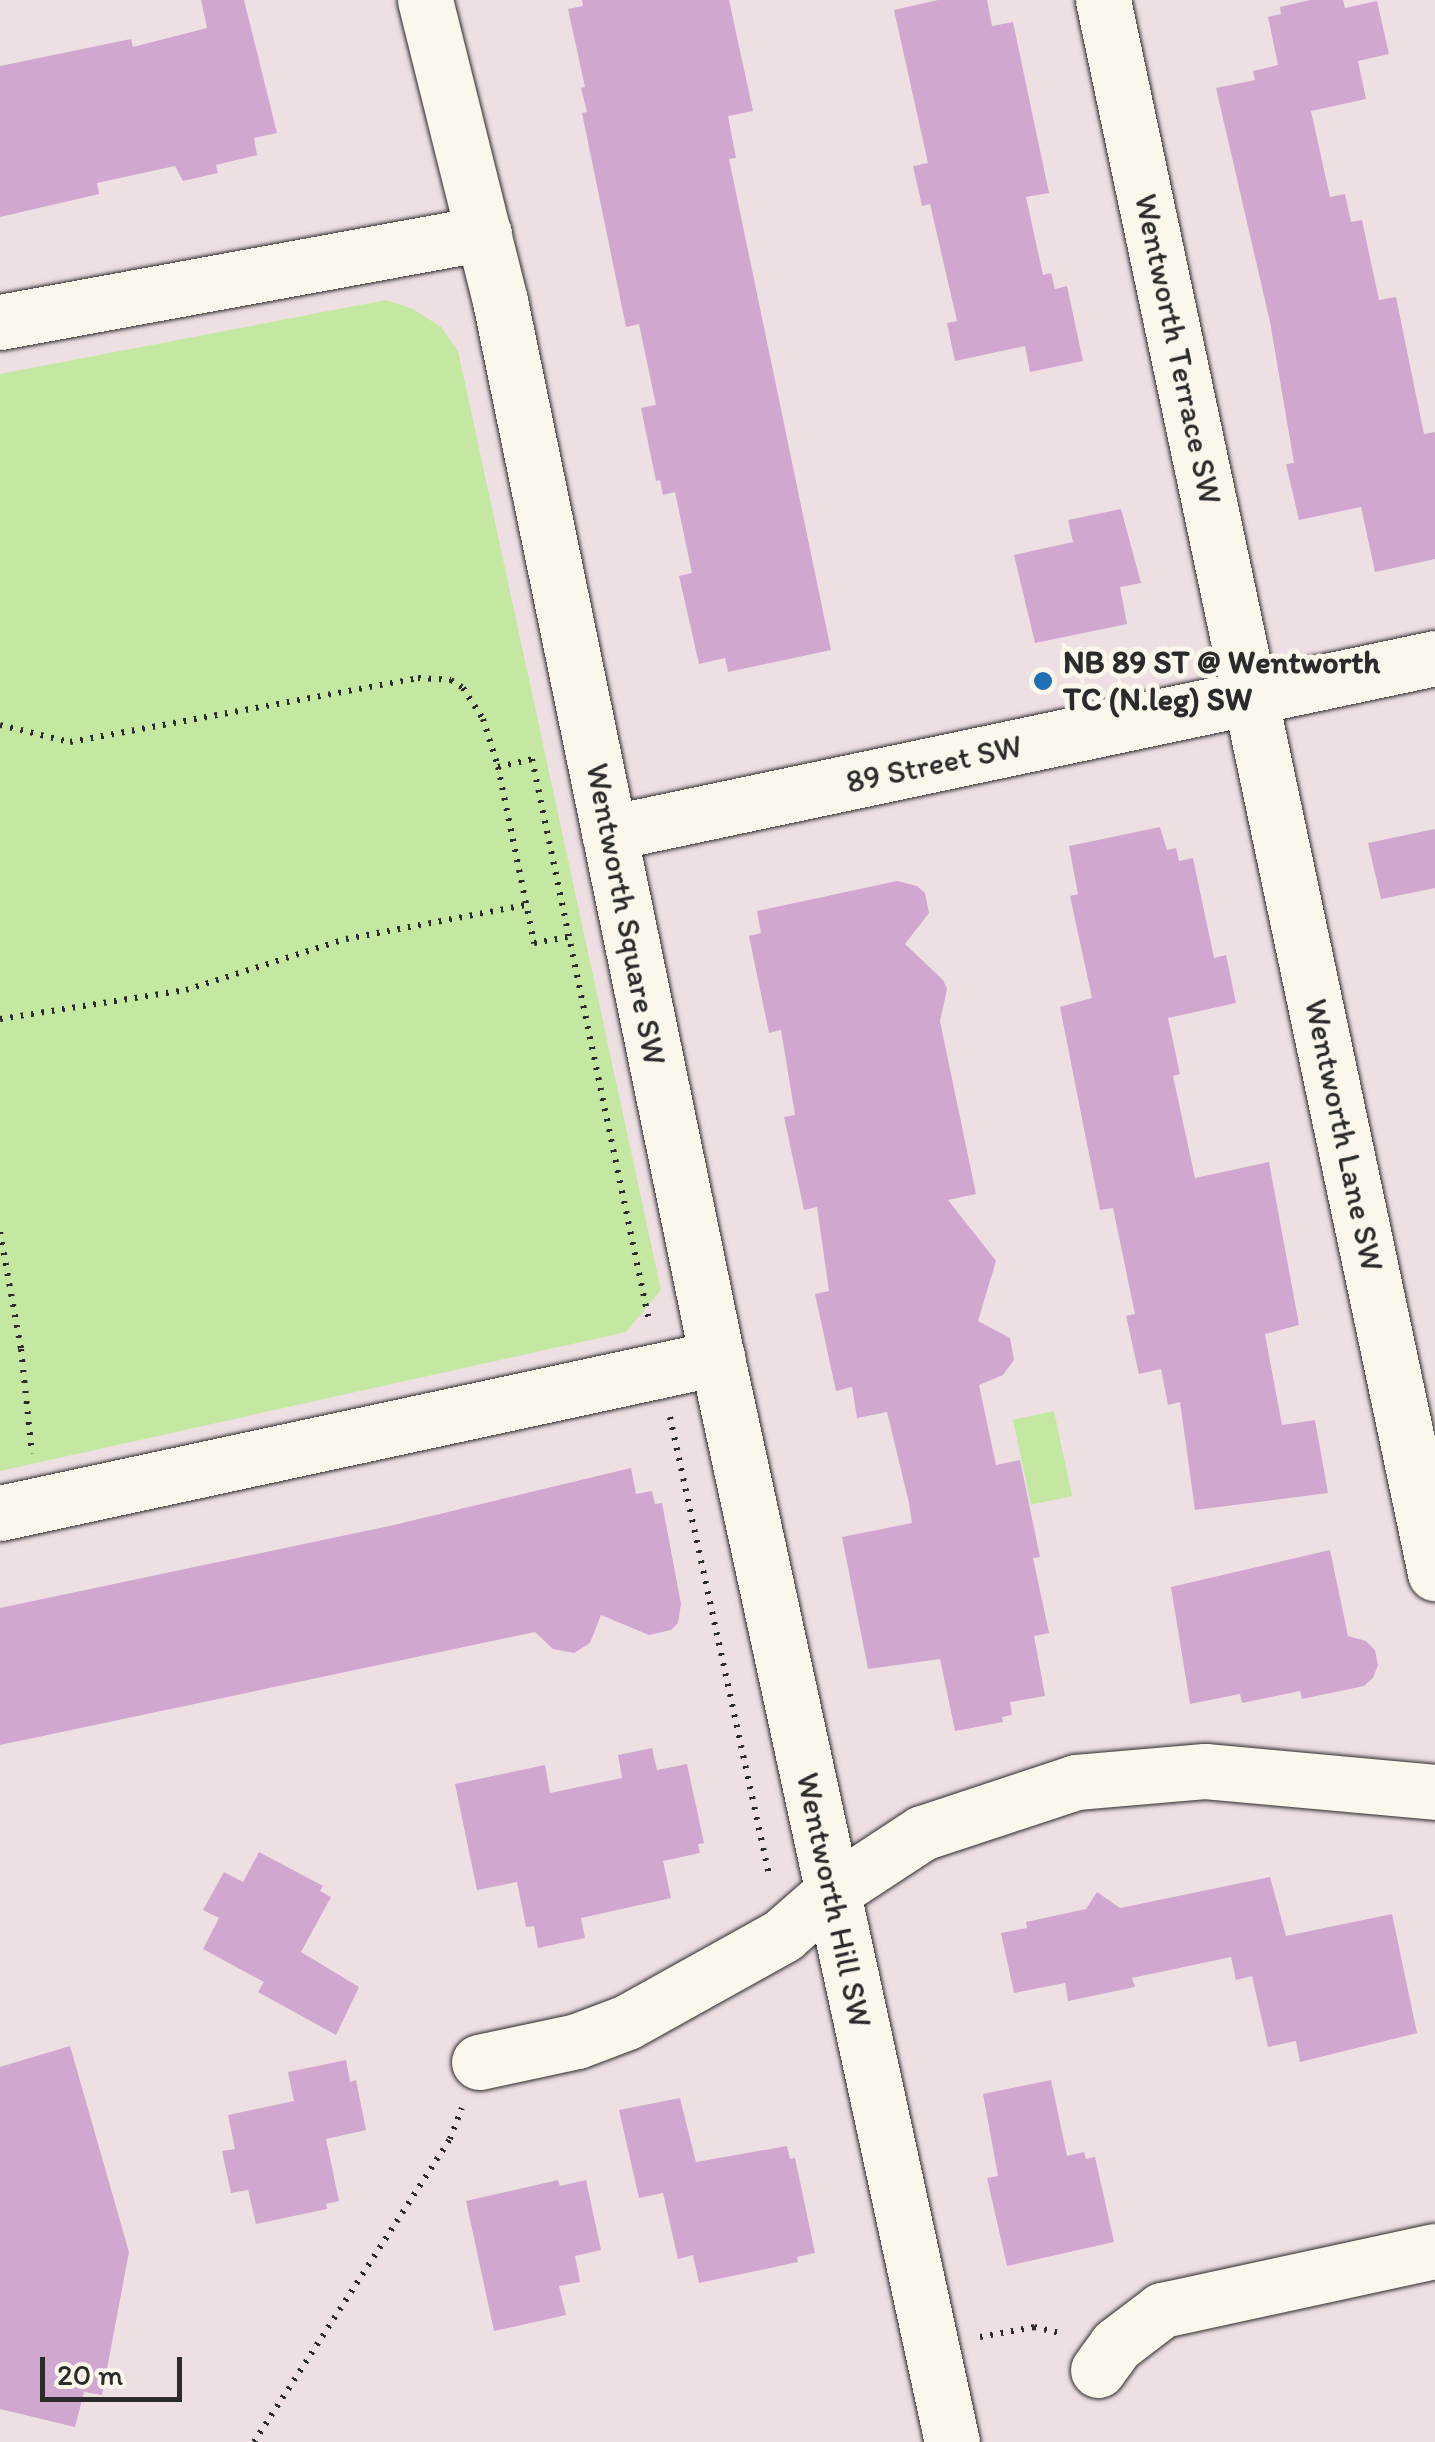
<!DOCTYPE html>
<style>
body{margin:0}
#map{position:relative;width:1435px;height:2442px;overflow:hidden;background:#eedfe3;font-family:Itim,sans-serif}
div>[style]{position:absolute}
.green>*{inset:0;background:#c4e8a1;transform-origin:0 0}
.building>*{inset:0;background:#d0a8cf}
.path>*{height:6px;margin-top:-3px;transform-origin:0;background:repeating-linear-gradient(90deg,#2b2b2b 0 2.5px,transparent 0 10.5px)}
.roads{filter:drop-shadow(0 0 2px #2b2b2b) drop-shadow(0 0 2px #2b2b2b)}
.minor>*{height:55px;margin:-27.5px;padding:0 27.5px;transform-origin:27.5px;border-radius:27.5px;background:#fbf7ec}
.dots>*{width:28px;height:28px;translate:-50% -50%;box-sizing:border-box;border:5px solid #fbf7ec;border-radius:50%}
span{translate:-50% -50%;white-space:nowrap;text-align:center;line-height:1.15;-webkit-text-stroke:10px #fbf7ec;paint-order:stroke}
.street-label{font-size:32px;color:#2b2b2b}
.poi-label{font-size:32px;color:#2b2b2b;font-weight:700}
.left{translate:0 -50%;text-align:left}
.scale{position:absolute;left:40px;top:2357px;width:142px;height:45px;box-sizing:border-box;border:5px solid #2b2b2b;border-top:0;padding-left:12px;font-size:30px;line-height:35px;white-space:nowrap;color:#2b2b2b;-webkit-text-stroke:8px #fbf7ec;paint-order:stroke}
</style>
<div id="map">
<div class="green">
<i style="clip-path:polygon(386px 300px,413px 309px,441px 327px,458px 351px,661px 1290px,626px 1332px,0 1471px,0 374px)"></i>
<i style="left:1054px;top:1411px;width:87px;height:42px;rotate:78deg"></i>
</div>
<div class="building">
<i style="clip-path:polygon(201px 0,244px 0,277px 133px,254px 138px,257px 155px,216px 165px,218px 173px,183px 181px,175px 166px,97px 183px,99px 194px,0 217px,0 66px,131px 39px,133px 47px,207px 28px)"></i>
<i style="clip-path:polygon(582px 0,729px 0,753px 111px,728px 116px,736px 158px,729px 159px,831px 650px,728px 672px,725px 658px,699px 664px,679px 576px,692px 573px,675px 492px,663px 495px,660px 480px,656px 481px,641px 408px,656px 405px,639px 324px,626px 327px,582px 113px,587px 112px,581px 88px,585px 87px,568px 9px,583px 6px)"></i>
<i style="clip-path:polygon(938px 0,987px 0,992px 26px,1013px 22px,1049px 193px,1026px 197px,1043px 275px,1051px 273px,1055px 289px,1067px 286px,1083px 361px,1030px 372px,1025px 346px,955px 361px,947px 323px,957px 321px,930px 204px,922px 206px,913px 166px,928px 163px,894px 10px)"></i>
<i style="clip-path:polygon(1310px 0,1343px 0,1345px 8px,1377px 1px,1389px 54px,1358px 61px,1366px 99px,1311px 111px,1330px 197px,1345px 194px,1351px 222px,1362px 220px,1379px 300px,1396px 297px,1424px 434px,1435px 432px,1435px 559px,1375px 572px,1361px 507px,1299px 520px,1286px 464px,1294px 463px,1270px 322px,1216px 88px,1255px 80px,1253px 71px,1278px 65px,1268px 17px,1281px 14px,1280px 7px)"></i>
<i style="clip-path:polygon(1121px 509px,1141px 583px,1120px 587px,1127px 624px,1035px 643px,1014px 555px,1073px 542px,1068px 520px)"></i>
<i style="clip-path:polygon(1160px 827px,1167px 850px,1176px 848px,1179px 861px,1193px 858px,1214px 958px,1226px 955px,1236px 1003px,1168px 1018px,1180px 1074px,1173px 1076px,1195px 1178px,1269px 1162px,1299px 1325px,1265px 1334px,1282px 1425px,1315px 1420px,1328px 1493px,1195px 1510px,1180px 1402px,1168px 1405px,1161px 1369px,1139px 1374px,1126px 1316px,1135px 1314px,1113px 1208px,1100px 1210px,1060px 1007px,1092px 998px,1070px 896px,1078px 894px,1069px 846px)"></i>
<i style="clip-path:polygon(1435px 829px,1435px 888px,1381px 899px,1368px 843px)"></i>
<i style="clip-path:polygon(897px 881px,917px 886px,925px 893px,929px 913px,905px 944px,943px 980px,947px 989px,940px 1021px,976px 1194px,948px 1200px,996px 1261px,978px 1321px,1010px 1338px,1014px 1360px,1003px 1375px,979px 1385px,996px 1465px,1020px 1460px,1040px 1557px,1033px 1558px,1049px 1633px,1034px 1636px,1045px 1696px,1010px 1702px,1012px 1715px,1002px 1717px,1003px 1722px,955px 1731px,940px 1659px,868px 1669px,842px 1537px,912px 1523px,909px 1503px,887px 1412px,857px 1418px,852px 1387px,836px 1391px,815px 1294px,829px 1291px,817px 1207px,804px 1210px,784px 1117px,795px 1115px,781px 1030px,769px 1033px,749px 936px,761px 933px,757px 911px)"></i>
<i style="clip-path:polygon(631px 1468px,636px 1494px,652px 1491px,655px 1504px,662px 1503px,681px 1604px,678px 1623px,671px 1630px,649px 1635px,601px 1615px,590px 1643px,574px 1653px,553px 1649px,535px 1632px,0 1745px,0 1608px,394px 1525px)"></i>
<i style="clip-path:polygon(1330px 1550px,1348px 1636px,1366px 1641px,1375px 1650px,1378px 1665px,1373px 1678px,1364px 1686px,1302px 1699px,1300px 1691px,1242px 1703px,1240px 1694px,1190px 1704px,1171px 1587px)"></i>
<i style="clip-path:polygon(652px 1748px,657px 1770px,687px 1764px,704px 1843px,698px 1844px,700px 1853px,663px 1861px,671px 1898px,581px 1918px,585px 1938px,538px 1948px,534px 1926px,526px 1927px,517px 1882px,477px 1890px,455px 1784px,545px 1765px,550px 1793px,622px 1778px,618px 1755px)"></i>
<i style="clip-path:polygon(259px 1852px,323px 1886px,320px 1891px,331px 1897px,301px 1952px,359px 1987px,336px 2035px,258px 1992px,264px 1982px,203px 1949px,219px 1918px,203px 1910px,224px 1872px,243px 1882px)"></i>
<i style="clip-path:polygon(1270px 1877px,1286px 1936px,1392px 1914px,1417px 2033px,1300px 2062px,1296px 2041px,1268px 2047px,1252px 1976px,1236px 1980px,1231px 1957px,1132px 1978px,1135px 1987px,1068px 2001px,1065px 1983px,1014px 1993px,1001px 1933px,1027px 1928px,1026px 1922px,1086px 1909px,1097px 1892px,1120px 1908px)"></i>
<i style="clip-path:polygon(70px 2046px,129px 2252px,102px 2395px,84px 2392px,75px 2427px,0 2409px,0 2067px)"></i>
<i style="clip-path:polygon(346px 2060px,350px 2082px,356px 2080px,366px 2130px,326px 2139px,339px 2201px,326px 2204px,327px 2209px,256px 2224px,248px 2190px,231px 2193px,222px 2151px,235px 2149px,228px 2115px,294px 2101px,288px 2072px)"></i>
<i style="clip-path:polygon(1051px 2080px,1067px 2156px,1084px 2152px,1086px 2159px,1095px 2157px,1114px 2242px,1007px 2266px,987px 2178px,998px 2176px,983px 2094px)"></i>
<i style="clip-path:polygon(680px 2098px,696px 2162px,787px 2146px,790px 2159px,795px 2158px,815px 2253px,797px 2257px,798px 2262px,699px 2283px,693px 2255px,678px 2259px,663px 2193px,639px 2198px,619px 2110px)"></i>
<i style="clip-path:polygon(558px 2180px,560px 2186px,586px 2180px,601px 2250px,575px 2256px,580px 2282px,559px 2286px,566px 2315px,494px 2331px,466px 2201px)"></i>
</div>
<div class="path">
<i style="left:0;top:725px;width:72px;rotate:13.7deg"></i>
<i style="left:70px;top:742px;width:354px;rotate:-10.4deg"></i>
<i style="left:418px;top:678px;width:33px;rotate:3deg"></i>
<i style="left:451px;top:680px;width:14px;rotate:34deg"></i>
<i style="left:463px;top:688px;width:37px;rotate:57deg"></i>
<i style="left:483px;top:719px;width:50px;rotate:72.6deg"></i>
<i style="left:498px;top:767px;width:35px;rotate:-13deg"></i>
<i style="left:532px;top:759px;width:574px;rotate:78.24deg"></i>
<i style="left:498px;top:767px;width:180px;rotate:78.4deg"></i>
<i style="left:534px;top:943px;width:34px;rotate:-10deg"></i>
<i style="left:0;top:1019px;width:188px;rotate:-8.9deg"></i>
<i style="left:186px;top:990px;width:168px;rotate:-17.7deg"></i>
<i style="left:346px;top:939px;width:183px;rotate:-10.7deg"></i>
<i style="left:0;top:1232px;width:119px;rotate:79.8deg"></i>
<i style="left:21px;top:1349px;width:105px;rotate:84deg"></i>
<i style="left:670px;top:1417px;width:472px;rotate:77.8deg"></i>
<i style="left:980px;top:2337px;width:55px;rotate:-10.5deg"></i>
<i style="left:1034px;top:2327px;width:28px;rotate:13deg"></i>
<i style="left:254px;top:2442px;width:361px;rotate:-57.1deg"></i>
<i style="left:450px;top:2139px;width:33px;rotate:-69deg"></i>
</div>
<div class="roads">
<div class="minor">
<i style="left:1103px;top:0;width:1608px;rotate:78.08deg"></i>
<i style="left:0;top:322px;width:492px;rotate:-10.4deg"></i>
<i style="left:609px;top:833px;width:844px;rotate:-11.96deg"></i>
<i style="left:717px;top:1358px;width:1109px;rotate:77.77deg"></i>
<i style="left:0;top:1513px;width:734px;rotate:-12.2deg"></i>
<i style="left:717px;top:1358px;width:1079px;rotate:-101.6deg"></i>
<i style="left:500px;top:301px;width:310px;rotate:-104deg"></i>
<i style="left:479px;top:2062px;width:100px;rotate:-12.1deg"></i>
<i style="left:577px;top:2041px;width:53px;rotate:-20.8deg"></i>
<i style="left:627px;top:2022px;width:179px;rotate:-29.1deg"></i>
<i style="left:783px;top:1935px;width:65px;rotate:-41.3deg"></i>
<i style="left:832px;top:1892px;width:108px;rotate:-33.2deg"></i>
<i style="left:922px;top:1833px;width:162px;rotate:-18.3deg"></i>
<i style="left:1076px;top:1782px;width:129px;rotate:-4.9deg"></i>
<i style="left:1205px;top:1771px;width:231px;rotate:5.2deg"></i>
<i style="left:1098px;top:2370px;width:31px;rotate:-54deg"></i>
<i style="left:1116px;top:2345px;width:58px;rotate:-37.3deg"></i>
<i style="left:1162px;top:2310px;width:279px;rotate:-12.2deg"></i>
</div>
</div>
<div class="dots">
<i style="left:1043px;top:681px;background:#1f6fb2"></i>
</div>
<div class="street-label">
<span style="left:1178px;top:349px;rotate:78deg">Wentworth Terrace SW</span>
<span style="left:934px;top:764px;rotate:-12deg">89 Street SW</span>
<span style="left:626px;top:914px;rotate:79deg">Wentworth Square SW</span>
<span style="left:1344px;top:1135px;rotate:78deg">Wentworth Lane SW</span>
<span style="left:834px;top:1900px;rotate:78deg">Wentworth Hill SW</span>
</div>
<div class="poi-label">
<span class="left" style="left:1063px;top:681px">NB 89 ST @ Wentworth<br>TC (N.leg) SW</span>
</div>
<div class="scale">20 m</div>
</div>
